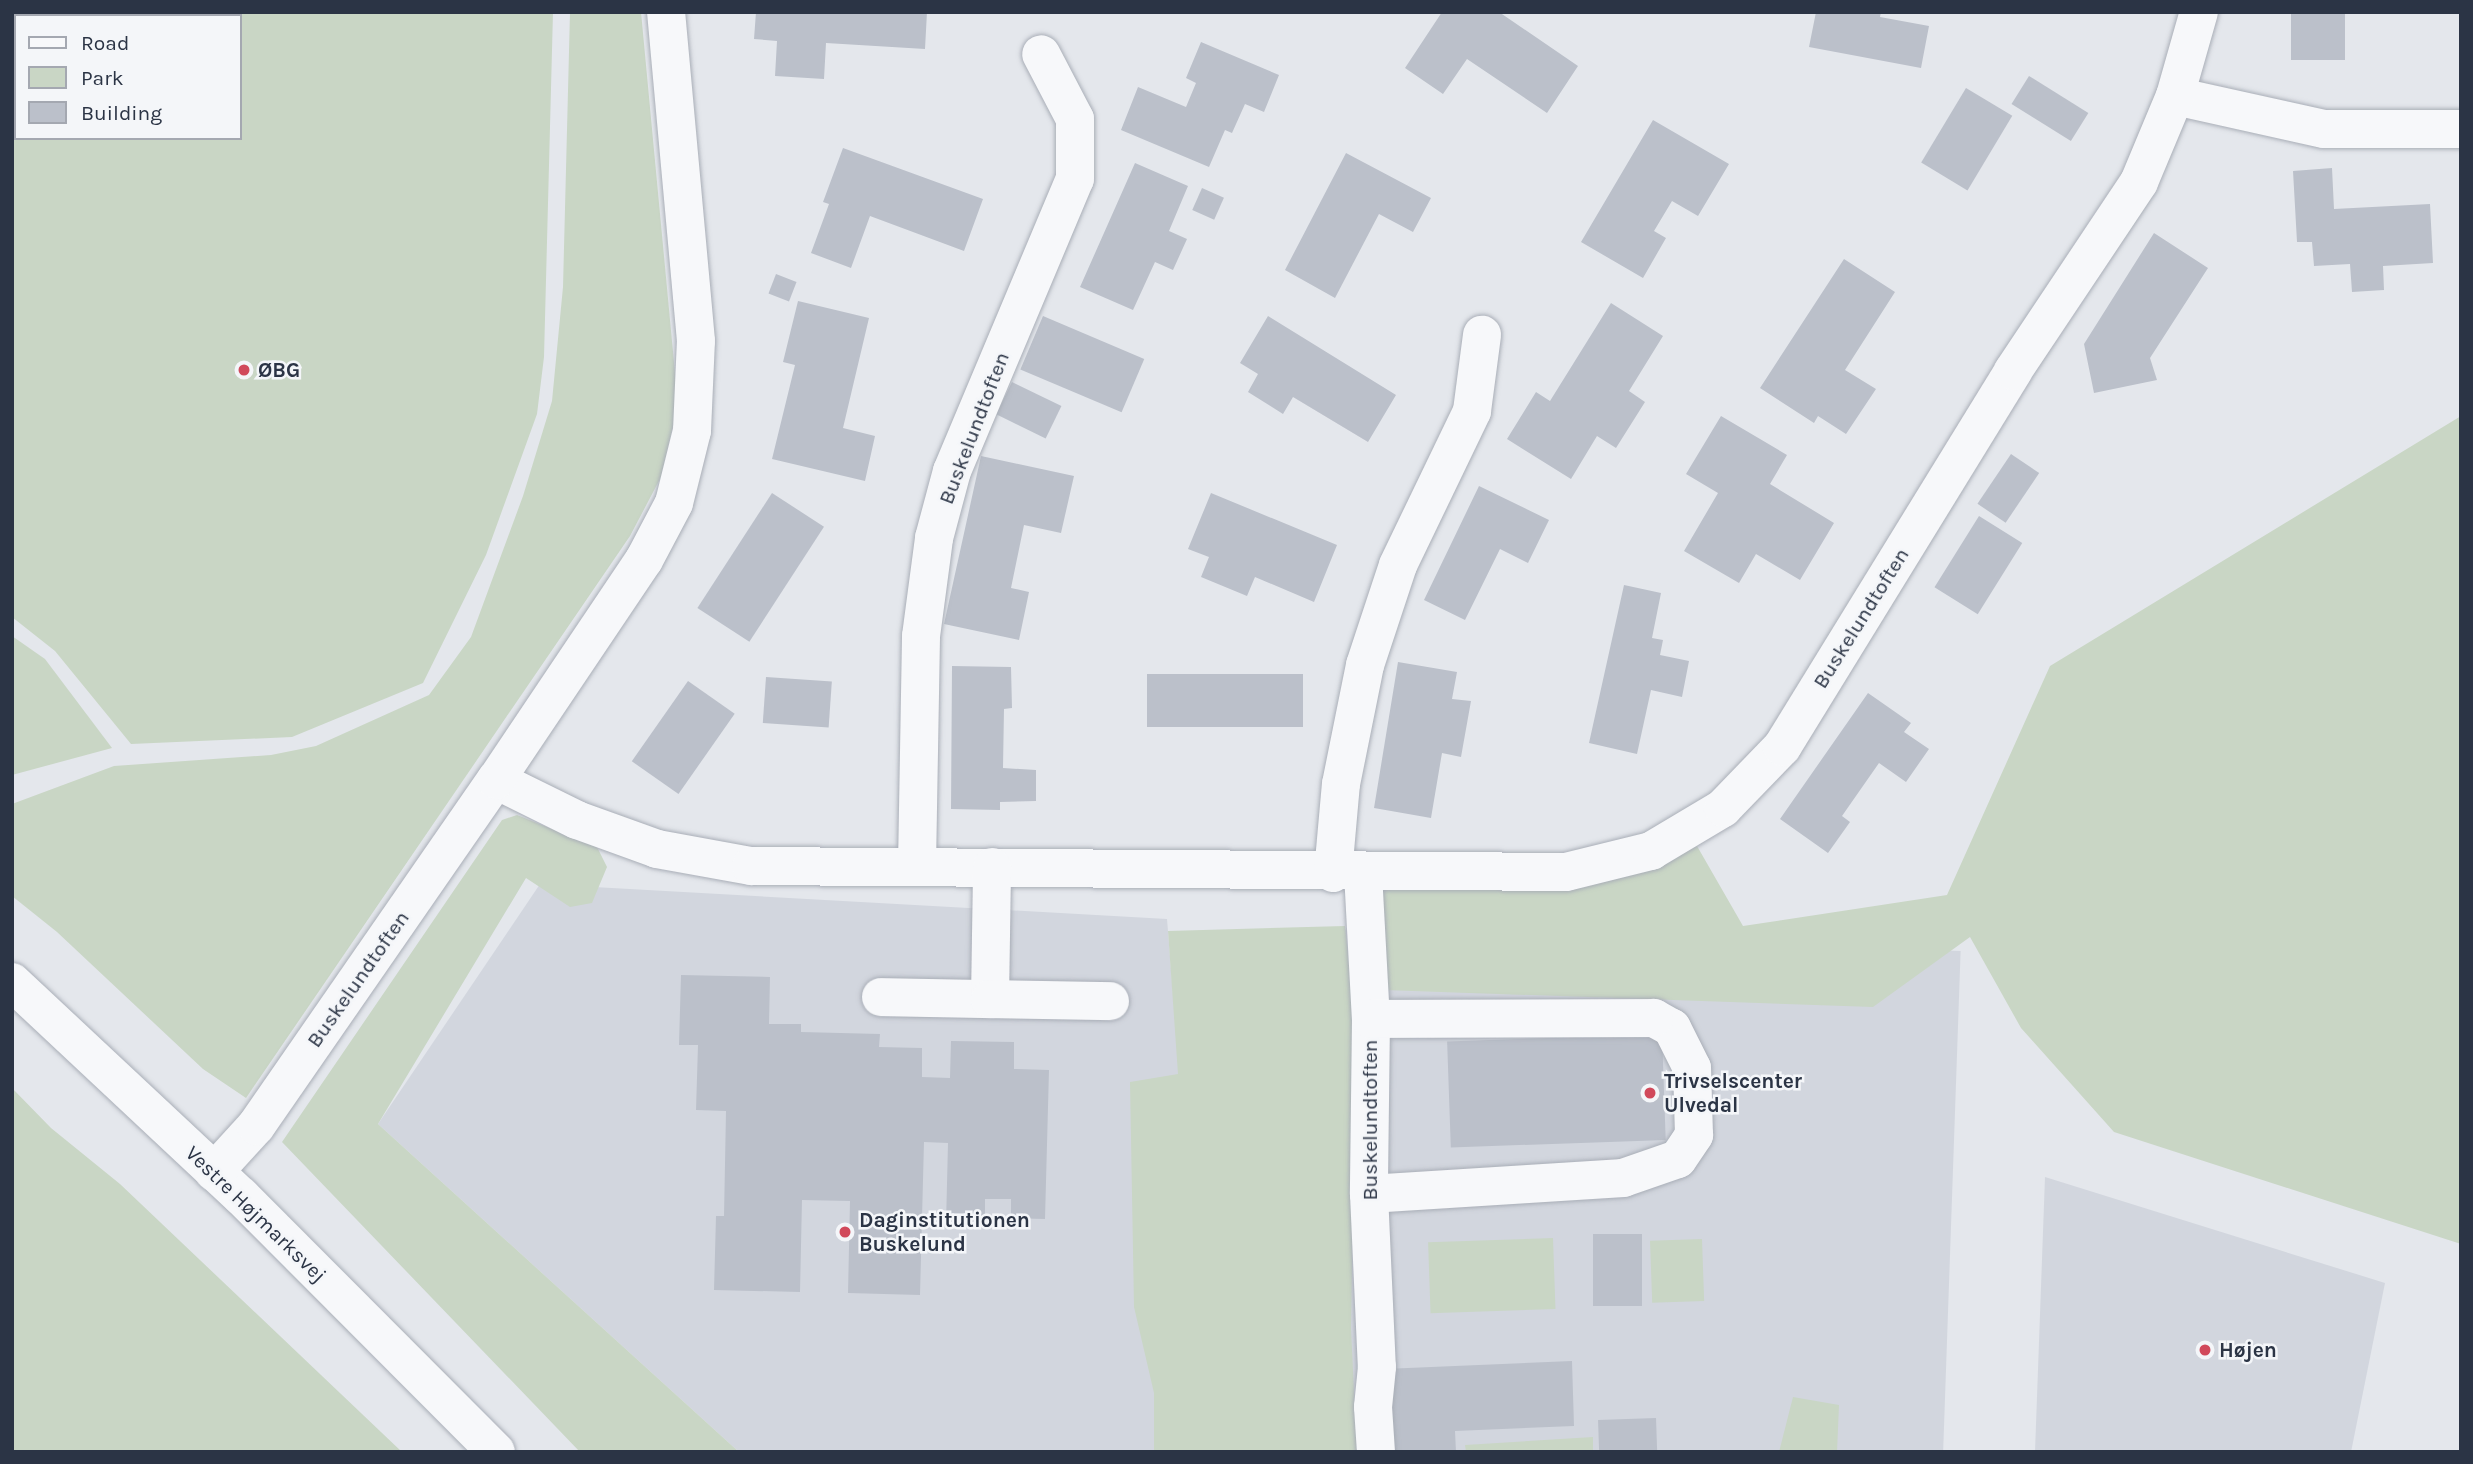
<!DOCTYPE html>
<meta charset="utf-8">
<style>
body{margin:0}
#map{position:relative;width:2473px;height:1464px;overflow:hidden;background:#e4e7ec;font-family:Karla,sans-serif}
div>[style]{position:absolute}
.built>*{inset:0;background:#d2d6de;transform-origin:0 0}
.green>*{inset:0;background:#c9d6c5;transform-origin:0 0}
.building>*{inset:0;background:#bbc0ca;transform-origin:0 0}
.roads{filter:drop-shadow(0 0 2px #a9aeb7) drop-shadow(0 0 2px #a9aeb7)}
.minor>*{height:38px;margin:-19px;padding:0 19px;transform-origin:19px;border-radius:19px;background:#f7f8fa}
.dots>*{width:19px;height:19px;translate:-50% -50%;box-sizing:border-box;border:4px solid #f4f6f9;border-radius:50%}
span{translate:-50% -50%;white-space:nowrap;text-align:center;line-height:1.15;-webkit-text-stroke:5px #f4f6f9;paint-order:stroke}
.poi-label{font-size:21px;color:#2b3445;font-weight:700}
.left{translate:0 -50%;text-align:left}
.street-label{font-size:21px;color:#2b3445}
.frame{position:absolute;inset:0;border:14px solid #2b3445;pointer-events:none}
.legend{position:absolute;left:14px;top:14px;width:228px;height:126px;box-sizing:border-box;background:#f4f6f9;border:2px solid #a4a8b1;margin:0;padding:9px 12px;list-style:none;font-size:21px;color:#2b3445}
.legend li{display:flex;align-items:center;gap:14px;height:35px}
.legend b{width:35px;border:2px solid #a4a8b1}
</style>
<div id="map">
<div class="built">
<i style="clip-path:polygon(540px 884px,1167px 919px,1210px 1452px,739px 1452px,378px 1124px)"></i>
<i style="left:1330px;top:929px;width:631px;height:523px;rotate:2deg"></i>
<i style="clip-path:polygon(2045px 1177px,2385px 1283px,2351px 1452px,2035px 1452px)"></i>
</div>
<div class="green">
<i style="clip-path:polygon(evenodd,12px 12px,553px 12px,544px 357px,537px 414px,486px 555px,423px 683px,292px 737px,131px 744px,55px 651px,12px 617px,12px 12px,16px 16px,240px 16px,240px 138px,16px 138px,16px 16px)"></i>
<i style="clip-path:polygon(570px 12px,641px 12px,678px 405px,661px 477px,630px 536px,246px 1098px,203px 1069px,57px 932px,12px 896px,12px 804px,114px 766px,271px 755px,316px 746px,429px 695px,471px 637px,523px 496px,552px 401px,563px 287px)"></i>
<i style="clip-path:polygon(2461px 416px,2461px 1244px,2114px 1132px,2021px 1028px,1970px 937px,1873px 1007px,1384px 990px,1374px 889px,1615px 878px,1697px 846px,1743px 926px,1947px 895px,2050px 666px)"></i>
<i style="clip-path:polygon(12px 636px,45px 659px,112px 748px,12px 775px)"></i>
<i style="clip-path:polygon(517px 815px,597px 847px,607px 867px,592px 903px,570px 907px,526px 878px,378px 1124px,739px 1452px,580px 1452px,282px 1142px,502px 820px)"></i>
<i style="clip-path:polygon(1345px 926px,1356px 1032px,1351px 1329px,1357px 1452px,1154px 1452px,1154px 1393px,1134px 1307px,1130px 1082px,1178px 1074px,1168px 931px)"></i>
<i style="clip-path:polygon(12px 1088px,51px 1128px,120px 1184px,402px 1452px,12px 1452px)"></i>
<i style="left:1553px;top:1238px;width:71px;height:125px;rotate:88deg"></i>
<i style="left:1702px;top:1239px;width:62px;height:52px;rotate:88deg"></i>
<i style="clip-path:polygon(1793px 1397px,1839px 1405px,1837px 1452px,1779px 1452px)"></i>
<i style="clip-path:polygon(1593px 1437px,1593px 1452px,1466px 1452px,1465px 1445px)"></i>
</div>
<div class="building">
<i style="clip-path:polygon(756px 12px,927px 12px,925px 49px,826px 43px,824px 79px,775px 76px,777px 41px,754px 39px)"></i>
<i style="clip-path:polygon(1442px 12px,1499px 12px,1578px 66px,1547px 113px,1467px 59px,1443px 94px,1405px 68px)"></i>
<i style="clip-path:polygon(1816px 12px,1881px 12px,1880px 17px,1929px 26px,1921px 68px,1809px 47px)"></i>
<i style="left:2291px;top:12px;width:54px;height:48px"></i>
<i style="clip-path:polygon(1201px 42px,1279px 75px,1264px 112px,1245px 104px,1232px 133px,1225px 130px,1209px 167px,1121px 130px,1138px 87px,1186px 107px,1196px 83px,1186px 78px)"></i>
<i style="left:2029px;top:76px;width:70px;height:33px;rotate:32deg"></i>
<i style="left:1966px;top:88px;width:54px;height:87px;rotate:31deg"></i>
<i style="clip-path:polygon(1653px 120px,1729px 164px,1698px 216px,1672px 201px,1654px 231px,1666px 238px,1643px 278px,1581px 242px)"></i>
<i style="clip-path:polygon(843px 148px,983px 199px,964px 251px,870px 216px,851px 268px,811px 253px,829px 204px,823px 202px)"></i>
<i style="clip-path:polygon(1346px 153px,1431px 198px,1413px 232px,1379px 214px,1335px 298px,1285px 270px)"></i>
<i style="clip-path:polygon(1135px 163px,1188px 186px,1169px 231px,1187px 239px,1173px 270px,1155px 262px,1133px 310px,1080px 287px)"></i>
<i style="clip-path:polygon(2332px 168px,2334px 209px,2430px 204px,2433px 263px,2383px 266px,2384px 290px,2352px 292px,2350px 264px,2314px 266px,2312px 242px,2297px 242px,2293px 171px)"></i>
<i style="left:1202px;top:188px;width:24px;height:24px;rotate:24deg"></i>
<i style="clip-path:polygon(2154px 233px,2208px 268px,2150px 358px,2157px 380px,2094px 393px,2084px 344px)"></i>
<i style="clip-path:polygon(1844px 259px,1895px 292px,1845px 370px,1876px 389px,1846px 434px,1818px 416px,1814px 423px,1760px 388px)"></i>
<i style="left:776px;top:274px;width:22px;height:21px;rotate:21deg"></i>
<i style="clip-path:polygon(798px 301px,869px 318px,843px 428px,875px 436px,865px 481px,772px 459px,795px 365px,783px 362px)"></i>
<i style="clip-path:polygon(1611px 303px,1663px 336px,1629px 391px,1645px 402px,1616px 448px,1597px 436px,1571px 479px,1507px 439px,1536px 392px,1550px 401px)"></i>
<i style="left:1043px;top:316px;width:110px;height:58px;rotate:23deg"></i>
<i style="clip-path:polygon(1268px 316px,1396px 395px,1368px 442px,1293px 397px,1283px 414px,1248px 392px,1258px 374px,1240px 363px)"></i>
<i style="left:1012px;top:382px;width:55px;height:36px;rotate:26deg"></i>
<i style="clip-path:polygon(1721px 416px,1787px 455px,1770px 484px,1834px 523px,1800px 580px,1756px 554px,1739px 583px,1684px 551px,1718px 493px,1686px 474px)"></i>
<i style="left:2011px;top:454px;width:34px;height:60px;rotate:34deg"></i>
<i style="clip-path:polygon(981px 456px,1074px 476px,1061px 533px,1024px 525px,1011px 588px,1029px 592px,1019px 640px,944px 624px)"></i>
<i style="clip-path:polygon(1479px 486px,1549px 520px,1528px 563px,1500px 549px,1465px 620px,1424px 600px)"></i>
<i style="left:772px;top:493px;width:62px;height:137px;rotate:33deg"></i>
<i style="clip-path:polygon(1211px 493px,1337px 545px,1314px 602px,1255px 577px,1247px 596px,1201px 577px,1209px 557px,1188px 549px)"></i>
<i style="left:1979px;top:516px;width:51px;height:84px;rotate:32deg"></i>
<i style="clip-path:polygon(1624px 585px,1661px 593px,1652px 638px,1663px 640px,1660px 655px,1689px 661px,1682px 697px,1651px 690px,1637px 754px,1589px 743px)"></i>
<i style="clip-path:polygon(1398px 662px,1457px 672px,1452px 699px,1471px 701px,1461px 757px,1442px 753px,1431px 818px,1374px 808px)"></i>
<i style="clip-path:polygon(952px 666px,1011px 667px,1012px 708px,1004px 709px,1003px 768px,1036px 770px,1036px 801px,1000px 802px,1000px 810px,951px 809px)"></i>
<i style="left:1147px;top:674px;width:156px;height:53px"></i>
<i style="left:766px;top:677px;width:66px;height:46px;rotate:4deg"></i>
<i style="left:688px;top:681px;width:57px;height:98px;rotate:35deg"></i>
<i style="clip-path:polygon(1868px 693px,1911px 723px,1904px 732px,1929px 749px,1906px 782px,1879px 763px,1842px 816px,1850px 822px,1828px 853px,1780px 819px)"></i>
<i style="clip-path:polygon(681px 975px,770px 977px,769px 1024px,801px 1024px,801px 1032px,880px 1034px,879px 1047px,922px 1048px,922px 1077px,950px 1078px,951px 1041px,1014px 1042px,1014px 1069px,1049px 1070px,1045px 1219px,1011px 1218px,1011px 1199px,985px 1199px,985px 1225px,946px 1224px,948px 1143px,924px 1142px,920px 1295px,848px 1293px,850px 1201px,802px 1200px,800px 1292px,714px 1290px,716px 1216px,724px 1216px,726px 1111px,696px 1110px,698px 1045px,679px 1045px)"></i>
<i style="left:1662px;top:1034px;width:106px;height:215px;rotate:88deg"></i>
<i style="left:1593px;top:1234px;width:49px;height:72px"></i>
<i style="clip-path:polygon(1572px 1361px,1574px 1426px,1455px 1431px,1456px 1452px,1388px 1452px,1384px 1369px)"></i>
<i style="left:1656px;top:1418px;width:34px;height:58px;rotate:88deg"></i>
</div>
<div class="roads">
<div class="minor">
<i style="left:2175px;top:96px;width:153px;rotate:12.5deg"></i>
<i style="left:2324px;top:129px;width:137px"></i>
<i style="left:496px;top:780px;width:90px;rotate:26.3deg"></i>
<i style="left:577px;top:820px;width:85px;rotate:19.9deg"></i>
<i style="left:657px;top:849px;width:96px;rotate:10.3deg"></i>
<i style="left:751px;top:866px;width:815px;rotate:0.42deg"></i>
<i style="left:1566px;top:872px;width:88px;rotate:-13.9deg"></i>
<i style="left:1651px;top:851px;width:84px;rotate:-30.8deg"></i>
<i style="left:1723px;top:808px;width:85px;rotate:-46deg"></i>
<i style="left:1782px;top:747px;width:441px;rotate:-58.4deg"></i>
<i style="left:2013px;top:371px;width:227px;rotate:-56.3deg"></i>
<i style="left:2139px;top:182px;width:93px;rotate:-67.3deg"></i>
<i style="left:2175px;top:96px;width:87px;rotate:-74.1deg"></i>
<i style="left:917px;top:866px;width:230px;rotate:-89deg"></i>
<i style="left:921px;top:636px;width:99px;rotate:-82.4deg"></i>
<i style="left:934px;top:538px;width:69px;rotate:-75deg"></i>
<i style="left:952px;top:471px;width:317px;rotate:-67.2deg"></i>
<i style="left:1075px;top:179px;width:60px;rotate:-90deg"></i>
<i style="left:1075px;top:119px;width:73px;rotate:-117.6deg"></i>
<i style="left:1333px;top:873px;width:89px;rotate:-84.9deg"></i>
<i style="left:1341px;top:784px;width:121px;rotate:-78.6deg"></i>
<i style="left:1365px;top:665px;width:105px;rotate:-71.7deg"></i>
<i style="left:1398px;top:565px;width:171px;rotate:-64.3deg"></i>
<i style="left:1472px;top:411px;width:77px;rotate:-82.5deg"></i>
<i style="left:1363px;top:873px;width:146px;rotate:86.9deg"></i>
<i style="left:1371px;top:1019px;width:175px;rotate:90.7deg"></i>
<i style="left:1369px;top:1194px;width:173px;rotate:87.4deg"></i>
<i style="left:1377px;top:1367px;width:40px;rotate:95.7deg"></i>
<i style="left:1373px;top:1407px;width:45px;rotate:86.2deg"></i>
<i style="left:12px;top:982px;width:313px;rotate:43.1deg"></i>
<i style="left:241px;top:1196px;width:361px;rotate:45.1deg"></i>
<i style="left:881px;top:997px;width:109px;rotate:1.1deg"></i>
<i style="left:990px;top:999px;width:132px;rotate:-89.1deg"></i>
<i style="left:990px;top:999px;width:120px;rotate:1deg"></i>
<i style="left:214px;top:1172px;width:62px;rotate:-47.6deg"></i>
<i style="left:256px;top:1126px;width:421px;rotate:-55.3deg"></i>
<i style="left:496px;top:780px;width:265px;rotate:-56.1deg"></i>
<i style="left:644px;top:560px;width:64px;rotate:-62.2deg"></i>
<i style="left:674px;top:503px;width:74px;rotate:-76deg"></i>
<i style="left:692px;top:431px;width:90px;rotate:-87.5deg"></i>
<i style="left:696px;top:341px;width:330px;rotate:-95.2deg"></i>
<i style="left:1369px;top:1194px;width:255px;rotate:-3.6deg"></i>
<i style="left:1623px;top:1178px;width:58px;rotate:-19.1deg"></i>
<i style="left:1678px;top:1159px;width:29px;rotate:-56deg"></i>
<i style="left:1694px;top:1135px;width:67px;rotate:-91.7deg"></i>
<i style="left:1692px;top:1068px;width:45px;rotate:-116.6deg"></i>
<i style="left:1672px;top:1028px;width:21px;rotate:-151deg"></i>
<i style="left:1654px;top:1018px;width:283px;rotate:179.8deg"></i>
</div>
</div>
<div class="dots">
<i style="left:244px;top:370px;background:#d1495b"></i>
<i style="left:1650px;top:1093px;background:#d1495b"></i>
<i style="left:845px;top:1232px;background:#d1495b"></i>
<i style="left:2205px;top:1350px;background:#d1495b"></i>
</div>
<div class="poi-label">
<span class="left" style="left:258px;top:370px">ØBG</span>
<span class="left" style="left:1664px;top:1093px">Trivselscenter<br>Ulvedal</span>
<span class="left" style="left:859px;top:1232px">Daginstitutionen<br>Buskelund</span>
<span class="left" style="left:2219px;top:1350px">Højen</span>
</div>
<div class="street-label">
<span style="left:974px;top:428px;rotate:-69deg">Buskelundtoften</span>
<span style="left:1861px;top:618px;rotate:-58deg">Buskelundtoften</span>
<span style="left:358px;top:979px;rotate:-55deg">Buskelundtoften</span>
<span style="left:1370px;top:1120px;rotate:-90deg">Buskelundtoften</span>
<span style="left:256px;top:1214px;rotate:44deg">Vestre Højmarksvej</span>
</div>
<div class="frame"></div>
<ul class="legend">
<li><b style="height:9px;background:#f7f8fa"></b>Road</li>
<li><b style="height:19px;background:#c9d6c5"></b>Park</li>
<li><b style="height:19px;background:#bbc0ca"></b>Building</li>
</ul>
</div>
